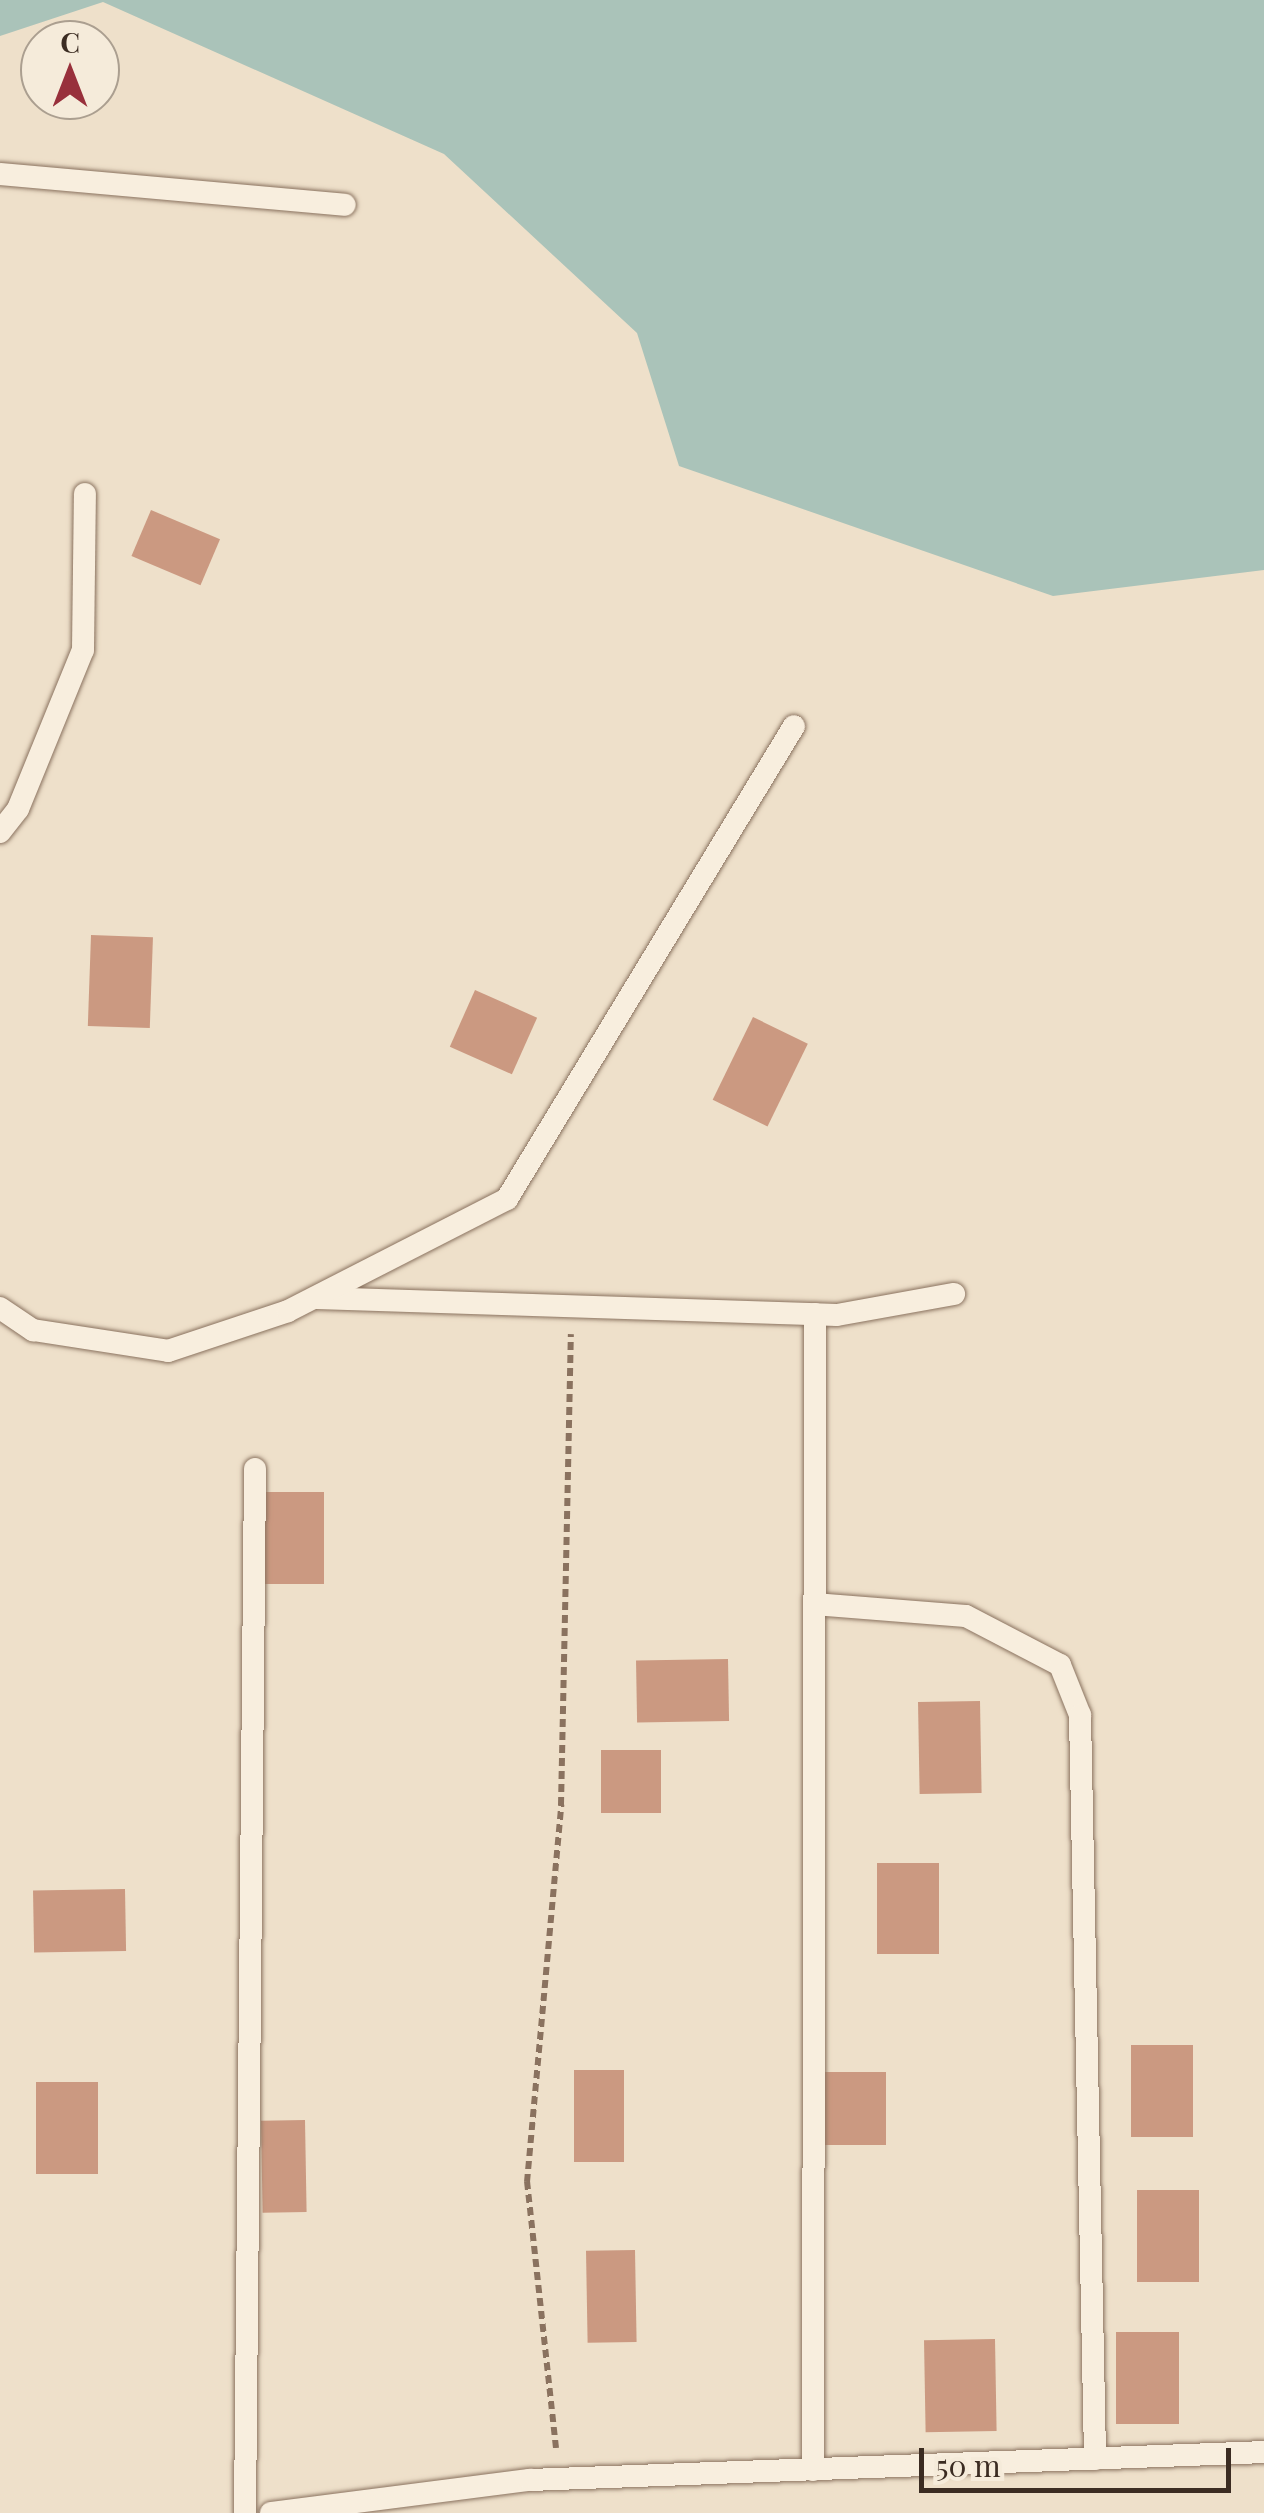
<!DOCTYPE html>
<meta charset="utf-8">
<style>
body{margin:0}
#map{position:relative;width:1264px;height:2513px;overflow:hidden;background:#eee0ca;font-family:"Playfair Display",serif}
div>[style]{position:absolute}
.water>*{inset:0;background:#aac3b9}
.building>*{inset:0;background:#cb9981;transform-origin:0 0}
.path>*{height:6px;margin-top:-3px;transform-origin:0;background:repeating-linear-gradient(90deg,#8a725f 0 8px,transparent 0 13px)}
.roads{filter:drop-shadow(0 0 2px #8a725f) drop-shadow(0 0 2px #8a725f)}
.service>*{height:22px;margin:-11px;padding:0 11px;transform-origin:11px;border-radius:11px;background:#f8eede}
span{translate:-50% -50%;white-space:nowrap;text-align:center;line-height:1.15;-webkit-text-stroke:9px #f5ebda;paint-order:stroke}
.north{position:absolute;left:20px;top:20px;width:100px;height:100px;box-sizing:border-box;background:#f5ebda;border:2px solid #ab9f90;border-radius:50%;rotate:0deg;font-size:28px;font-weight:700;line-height:40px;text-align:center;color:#3b2c22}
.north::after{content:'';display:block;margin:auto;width:35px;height:45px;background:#98303b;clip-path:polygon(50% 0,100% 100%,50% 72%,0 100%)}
.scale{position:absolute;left:919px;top:2448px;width:312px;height:45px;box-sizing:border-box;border:5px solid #3b2c22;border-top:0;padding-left:12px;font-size:30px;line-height:35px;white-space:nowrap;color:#3b2c22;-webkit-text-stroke:8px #f5ebda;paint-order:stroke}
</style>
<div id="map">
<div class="water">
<i style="clip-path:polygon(0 0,1264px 0,1264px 570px,1053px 596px,679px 466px,637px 333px,444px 154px,103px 2px,0 36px)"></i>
</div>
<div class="building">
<i style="left:151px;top:510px;width:75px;height:50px;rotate:23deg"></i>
<i style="left:91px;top:935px;width:62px;height:91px;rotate:2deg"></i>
<i style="left:475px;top:990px;width:68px;height:62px;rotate:24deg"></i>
<i style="left:753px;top:1017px;width:61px;height:92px;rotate:26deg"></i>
<i style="left:262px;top:1492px;width:62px;height:92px"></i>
<i style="left:728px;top:1659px;width:62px;height:92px;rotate:89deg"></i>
<i style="left:980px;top:1701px;width:92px;height:62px;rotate:89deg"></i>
<i style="left:661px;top:1750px;width:63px;height:60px;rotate:90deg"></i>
<i style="left:877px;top:1863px;width:62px;height:91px"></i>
<i style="left:125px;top:1889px;width:62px;height:92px;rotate:89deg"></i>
<i style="left:1131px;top:2045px;width:62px;height:92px"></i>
<i style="left:624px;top:2070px;width:92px;height:50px;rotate:90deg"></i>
<i style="left:824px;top:2072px;width:62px;height:73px"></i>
<i style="left:98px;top:2082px;width:92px;height:62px;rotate:90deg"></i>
<i style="left:305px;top:2120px;width:92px;height:44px;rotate:89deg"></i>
<i style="left:1137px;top:2190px;width:62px;height:92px"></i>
<i style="left:635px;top:2250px;width:92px;height:49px;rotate:89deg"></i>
<i style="left:1179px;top:2332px;width:92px;height:63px;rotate:90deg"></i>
<i style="left:995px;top:2339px;width:92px;height:71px;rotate:89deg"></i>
</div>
<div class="path">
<i style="left:556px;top:2448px;width:268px;rotate:-96.2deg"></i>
<i style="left:527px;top:2182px;width:379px;rotate:-84.8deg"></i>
<i style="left:561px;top:1805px;width:471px;rotate:-88.8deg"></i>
</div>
<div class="roads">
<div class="service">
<i style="left:0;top:174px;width:346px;rotate:5.1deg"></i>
<i style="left:0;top:832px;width:29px;rotate:-52deg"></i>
<i style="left:18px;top:809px;width:172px;rotate:-67.8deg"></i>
<i style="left:83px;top:650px;width:156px;rotate:-89.3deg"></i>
<i style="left:317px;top:1298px;width:520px;rotate:1.87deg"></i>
<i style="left:837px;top:1315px;width:119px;rotate:-10.2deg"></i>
<i style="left:0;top:1308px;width:40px;rotate:34deg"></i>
<i style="left:33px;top:1330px;width:137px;rotate:8.8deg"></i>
<i style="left:168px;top:1351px;width:126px;rotate:-18.4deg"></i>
<i style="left:288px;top:1311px;width:246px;rotate:-27.1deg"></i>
<i style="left:507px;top:1199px;width:553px;rotate:-58.75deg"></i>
<i style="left:814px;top:1604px;width:152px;rotate:4.5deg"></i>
<i style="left:966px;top:1616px;width:106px;rotate:27.5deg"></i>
<i style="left:1060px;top:1665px;width:54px;rotate:68.2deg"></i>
<i style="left:1080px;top:1715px;width:744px;rotate:88.84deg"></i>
<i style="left:813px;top:2470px;width:1156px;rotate:-89.9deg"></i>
<i style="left:245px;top:2513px;width:1044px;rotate:-89.45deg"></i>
<i style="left:271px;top:2513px;width:261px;rotate:-7.3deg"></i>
<i style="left:530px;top:2480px;width:735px;rotate:-2.18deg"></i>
</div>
</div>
<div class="north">С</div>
<div class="scale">50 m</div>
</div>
